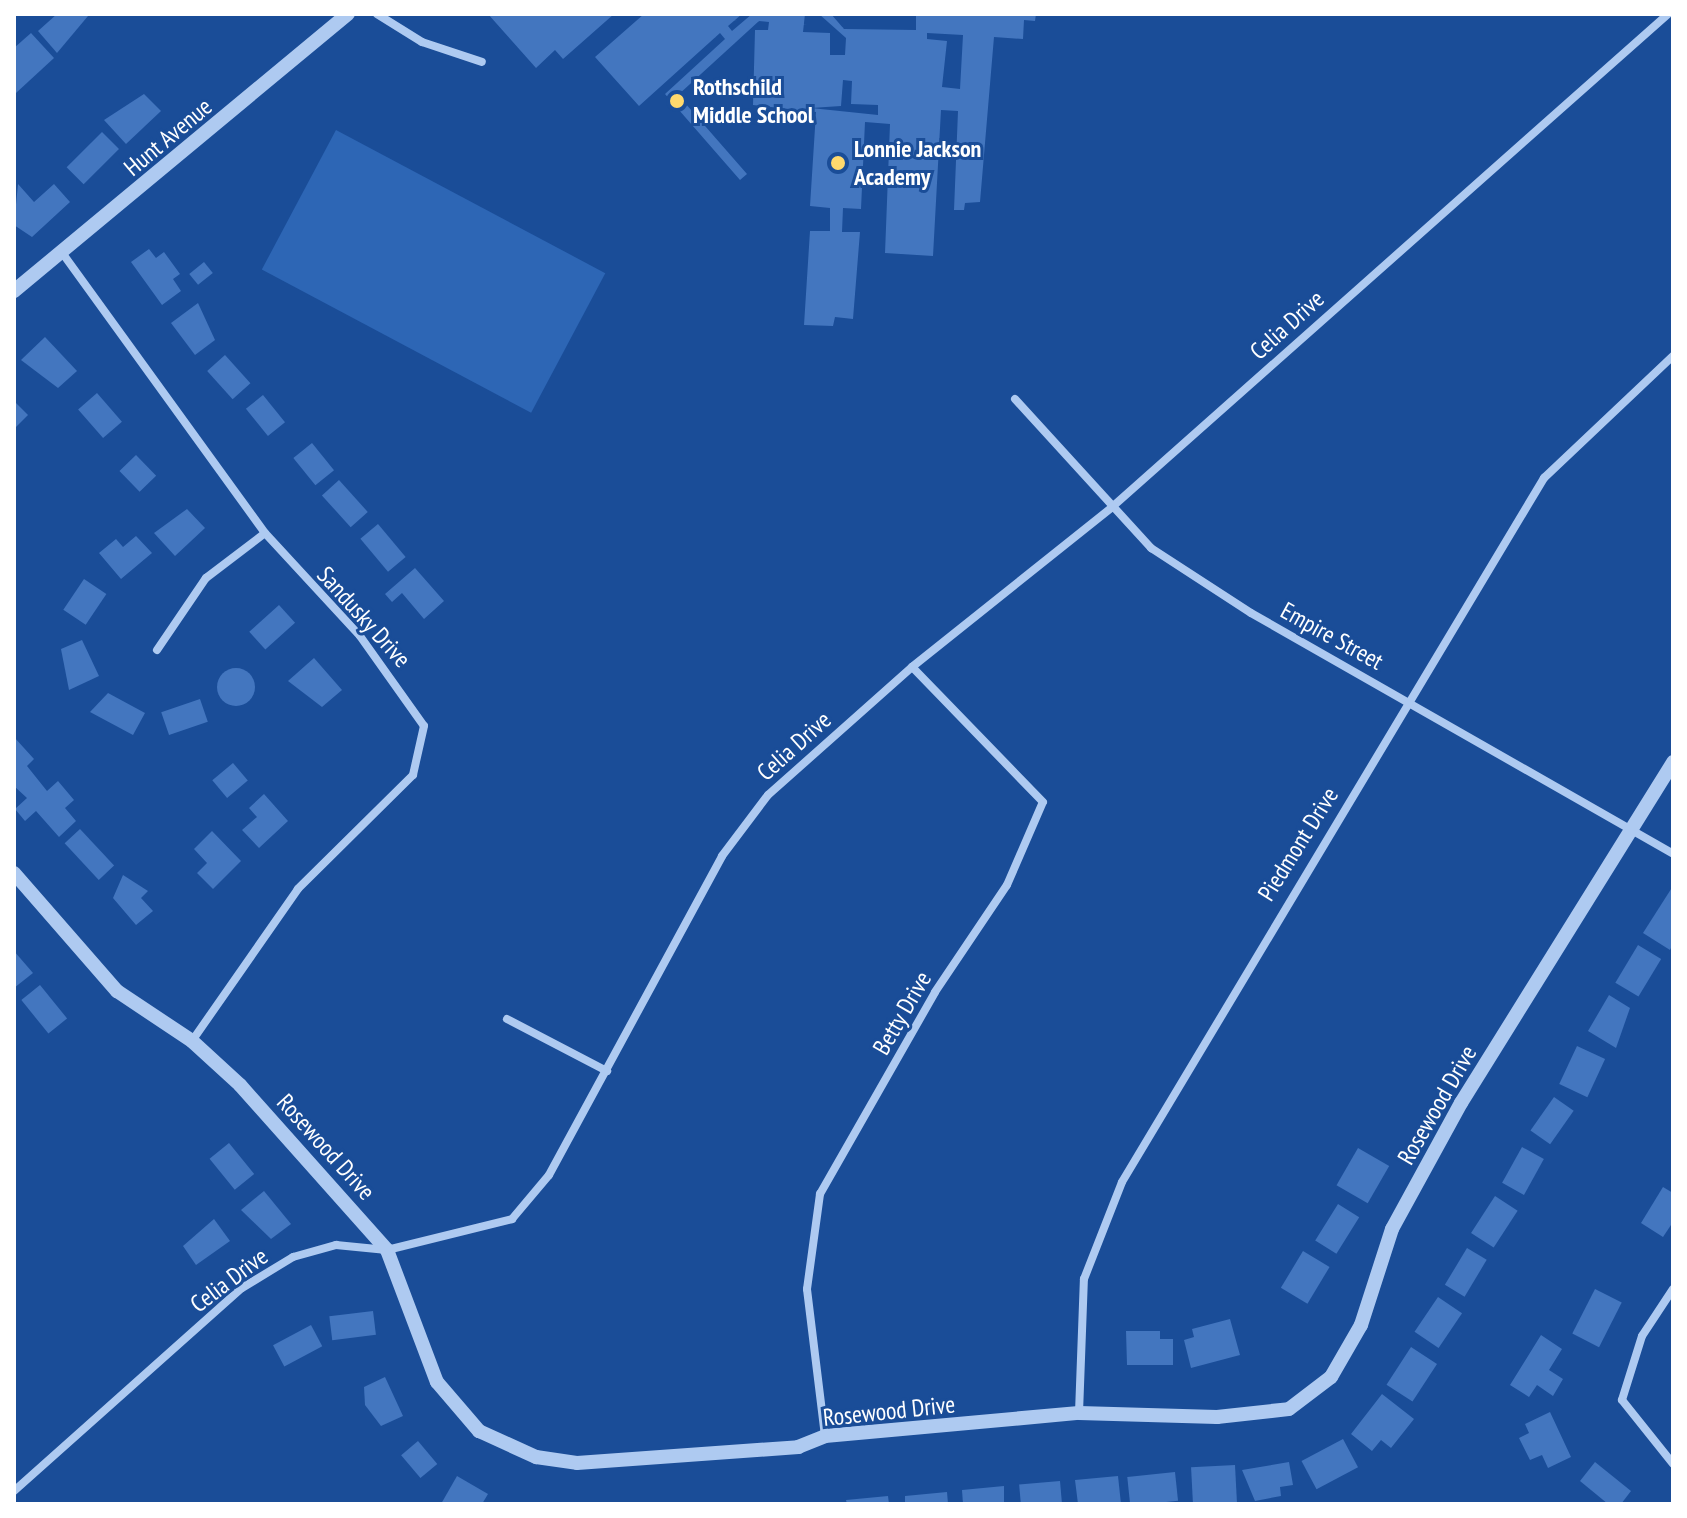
<!DOCTYPE html>
<style>
body{margin:0}
#map{position:relative;width:1687px;height:1518px;overflow:hidden;background:#1a4d98;font-family:"PT Sans Narrow",sans-serif}
div>[style]{position:absolute}
.green>*{inset:0;background:#2d66b5;transform-origin:0 0}
.building>*{inset:0;background:#4376bf;transform-origin:0 0}
.round{border-radius:50%}
.minor>*{height:8px;margin:-4px;padding:0 4px;transform-origin:4px;border-radius:4px;background:#aecaf1}
.tertiary>*{height:14px;margin:-7px;padding:0 7px;transform-origin:7px;border-radius:7px;background:#aecaf1}
.dots>*{width:22px;height:22px;translate:-50% -50%;box-sizing:border-box;border:4px solid #1a4d98;border-radius:50%}
span{translate:-50% -50%;white-space:nowrap;text-align:center;line-height:1.15;-webkit-text-stroke:6px #1a4d98;paint-order:stroke}
.poi-label{font-size:24px;color:#fff;font-weight:700}
.left{translate:0 -50%;text-align:left}
.street-label{font-size:24px;color:#fff}
.frame{position:absolute;inset:0;border:16px solid #fff;pointer-events:none}
</style>
<div id="map">
<div class="green">
<i style="left:336px;top:130px;width:305px;height:158px;rotate:28deg"></i>
</div>
<div class="building">
<i style="clip-path:polygon(57px 14px,88px 16px,57px 53px,38px 31px)"></i>
<i style="clip-path:polygon(488px 14px,614px 14px,563px 59px,555px 50px,536px 68px)"></i>
<i style="clip-path:polygon(evenodd,644px 14px,742px 14px,728px 26px,732px 31px,752px 14px,805px 14px,803px 32px,830px 33px,830px 55px,845px 55px,846px 38px,819px 14px,831px 14px,844px 29px,916px 30px,916px 14px,1036px 14px,1035px 21px,1024px 20px,1023px 39px,994px 37px,980px 202px,965px 203px,964px 210px,954px 210px,958px 111px,941px 110px,933px 256px,885px 253px,890px 124px,865px 122px,861px 209px,843px 208px,842px 232px,860px 232px,853px 319px,835px 317px,833px 326px,804px 325px,810px 231px,830px 231px,830px 208px,810px 206px,816px 112px,753px 105px,755px 30px,768px 30px,769px 22px,759px 21px,678px 95px,747px 174px,740px 180px,665px 94px,725px 39px,720px 33px,639px 106px,595px 57px,644px 14px,927px 33px,963px 35px,960px 89px,942px 87px,947px 41px,927px 39px,927px 33px,644px 14px,843px 80px,852px 81px,851px 104px,878px 105px,878px 115px,811px 108px,841px 106px,843px 80px)"></i>
<i style="clip-path:polygon(31px 33px,54px 58px,16px 93px,14px 48px)"></i>
<i style="clip-path:polygon(144px 94px,161px 111px,126px 144px,104px 120px)"></i>
<i style="left:102px;top:132px;width:24px;height:50px;rotate:45deg"></i>
<i style="clip-path:polygon(18px 184px,34px 202px,54px 184px,70px 202px,32px 237px,14px 225px)"></i>
<i style="clip-path:polygon(149px 249px,156px 258px,164px 252px,180px 274px,173px 279px,181px 291px,162px 305px,131px 262px)"></i>
<i style="left:204px;top:262px;width:14px;height:19px;rotate:51deg"></i>
<i style="clip-path:polygon(198px 303px,215px 340px,195px 355px,171px 323px)"></i>
<i style="clip-path:polygon(45px 337px,77px 371px,58px 388px,21px 360px)"></i>
<i style="left:225px;top:355px;width:38px;height:24px;rotate:48deg"></i>
<i style="left:97px;top:393px;width:38px;height:25px;rotate:49deg"></i>
<i style="left:263px;top:395px;width:35px;height:22px;rotate:51deg"></i>
<i style="clip-path:polygon(14px 401px,28px 415px,14px 429px)"></i>
<i style="left:312px;top:443px;width:35px;height:24px;rotate:51deg"></i>
<i style="left:136px;top:455px;width:29px;height:23px;rotate:46deg"></i>
<i style="left:339px;top:480px;width:43px;height:23px;rotate:48deg"></i>
<i style="clip-path:polygon(187px 509px,205px 528px,175px 556px,154px 533px)"></i>
<i style="left:378px;top:524px;width:43px;height:23px;rotate:50deg"></i>
<i style="clip-path:polygon(136px 536px,152px 553px,121px 579px,99px 553px,116px 539px,123px 547px)"></i>
<i style="clip-path:polygon(415px 568px,444px 601px,424px 619px,402px 593px,392px 602px,385px 594px)"></i>
<i style="left:84px;top:579px;width:27px;height:37px;rotate:34deg"></i>
<i style="left:279px;top:605px;width:24px;height:40px;rotate:48deg"></i>
<i style="clip-path:polygon(82px 640px,99px 676px,69px 690px,61px 649px)"></i>
<i style="clip-path:polygon(314px 658px,342px 690px,322px 707px,288px 681px)"></i>
<i class="round" style="left:217px;top:668px;width:38px;height:38px"></i>
<i style="clip-path:polygon(108px 693px,145px 713px,133px 735px,90px 712px)"></i>
<i style="left:200px;top:699px;width:24px;height:41px;rotate:71deg"></i>
<i style="clip-path:polygon(14px 737px,34px 759px,27px 766px,47px 791px,58px 781px,74px 800px,65px 808px,76px 821px,59px 837px,36px 811px,25px 821px,15px 809px,27px 798px,14px 786px)"></i>
<i style="left:233px;top:763px;width:23px;height:27px;rotate:50deg"></i>
<i style="clip-path:polygon(264px 794px,288px 821px,259px 848px,242px 830px,257px 817px,249px 808px)"></i>
<i style="left:80px;top:829px;width:50px;height:21px;rotate:47deg"></i>
<i style="clip-path:polygon(212px 831px,241px 861px,213px 889px,197px 873px,207px 863px,194px 849px)"></i>
<i style="clip-path:polygon(123px 875px,148px 891px,141px 898px,153px 911px,136px 925px,113px 898px)"></i>
<i style="clip-path:polygon(1673px 886px,1673px 944px,1670px 950px,1643px 933px)"></i>
<i style="left:1638px;top:945px;width:27px;height:44px;rotate:31deg"></i>
<i style="clip-path:polygon(14px 951px,33px 973px,14px 988px)"></i>
<i style="left:40px;top:985px;width:43px;height:24px;rotate:51deg"></i>
<i style="clip-path:polygon(1609px 995px,1630px 1008px,1616px 1048px,1588px 1031px)"></i>
<i style="left:1577px;top:1046px;width:31px;height:42px;rotate:25deg"></i>
<i style="left:1554px;top:1097px;width:24px;height:41px;rotate:35deg"></i>
<i style="left:229px;top:1143px;width:40px;height:25px;rotate:51deg"></i>
<i style="left:1522px;top:1147px;width:25px;height:41px;rotate:29deg"></i>
<i style="left:1358px;top:1148px;width:36px;height:43px;rotate:30deg"></i>
<i style="clip-path:polygon(1663px 1187px,1673px 1193px,1673px 1222px,1663px 1237px,1641px 1223px)"></i>
<i style="clip-path:polygon(264px 1191px,291px 1224px,271px 1239px,241px 1210px)"></i>
<i style="left:1495px;top:1196px;width:27px;height:44px;rotate:33deg"></i>
<i style="left:1338px;top:1204px;width:25px;height:43px;rotate:32deg"></i>
<i style="clip-path:polygon(214px 1219px,230px 1241px,196px 1265px,183px 1246px)"></i>
<i style="left:1467px;top:1248px;width:23px;height:43px;rotate:31deg"></i>
<i style="left:1303px;top:1251px;width:31px;height:43px;rotate:31deg"></i>
<i style="left:1595px;top:1289px;width:30px;height:50px;rotate:27deg"></i>
<i style="left:1438px;top:1297px;width:29px;height:42px;rotate:34deg"></i>
<i style="left:373px;top:1311px;width:24px;height:44px;rotate:83deg"></i>
<i style="clip-path:polygon(1230px 1319px,1240px 1355px,1191px 1368px,1184px 1340px,1194px 1337px,1192px 1329px)"></i>
<i style="left:311px;top:1325px;width:24px;height:43px;rotate:62deg"></i>
<i style="clip-path:polygon(1126px 1331px,1160px 1331px,1160px 1339px,1173px 1339px,1173px 1365px,1127px 1365px)"></i>
<i style="clip-path:polygon(1541px 1335px,1562px 1349px,1549px 1370px,1563px 1379px,1553px 1396px,1537px 1385px,1529px 1397px,1510px 1385px)"></i>
<i style="left:1411px;top:1347px;width:31px;height:45px;rotate:33deg"></i>
<i style="clip-path:polygon(385px 1377px,403px 1416px,381px 1426px,365px 1405px,364px 1387px)"></i>
<i style="clip-path:polygon(1382px 1394px,1414px 1419px,1391px 1448px,1381px 1440px,1372px 1451px,1351px 1434px)"></i>
<i style="clip-path:polygon(1550px 1412px,1571px 1457px,1548px 1468px,1542px 1455px,1530px 1460px,1519px 1438px,1529px 1433px,1525px 1424px)"></i>
<i style="left:1343px;top:1439px;width:32px;height:47px;rotate:62deg"></i>
<i style="left:418px;top:1441px;width:30px;height:22px;rotate:50deg"></i>
<i style="clip-path:polygon(1289px 1462px,1293px 1485px,1280px 1487px,1281px 1496px,1255px 1501px,1242px 1470px)"></i>
<i style="clip-path:polygon(1595px 1462px,1631px 1491px,1621px 1504px,1608px 1504px,1580px 1481px)"></i>
<i style="left:1235px;top:1465px;width:39px;height:44px;rotate:87deg"></i>
<i style="left:1175px;top:1472px;width:29px;height:48px;rotate:84deg"></i>
<i style="clip-path:polygon(457px 1476px,488px 1494px,482px 1504px,441px 1504px)"></i>
<i style="clip-path:polygon(1118px 1476px,1121px 1504px,1078px 1504px,1075px 1480px)"></i>
<i style="left:1060px;top:1481px;width:23px;height:41px;rotate:85deg"></i>
<i style="clip-path:polygon(1004px 1486px,1004px 1504px,963px 1504px,962px 1490px)"></i>
<i style="clip-path:polygon(947px 1492px,948px 1504px,905px 1504px,905px 1496px)"></i>
<i style="clip-path:polygon(888px 1496px,889px 1504px,847px 1504px,846px 1500px)"></i>
</div>
<div class="minor">
<i style="left:377px;top:14px;width:53px;rotate:31.9deg"></i>
<i style="left:422px;top:42px;width:63px;rotate:18.4deg"></i>
<i style="left:63px;top:254px;width:344px;rotate:54.1deg"></i>
<i style="left:265px;top:533px;width:140px;rotate:47.3deg"></i>
<i style="left:360px;top:636px;width:110px;rotate:54.6deg"></i>
<i style="left:424px;top:726px;width:50px;rotate:102.7deg"></i>
<i style="left:413px;top:775px;width:162px;rotate:135.3deg"></i>
<i style="left:298px;top:889px;width:185px;rotate:124.9deg"></i>
<i style="left:1015px;top:399px;width:202px;rotate:47.6deg"></i>
<i style="left:1151px;top:548px;width:119px;rotate:33deg"></i>
<i style="left:1251px;top:613px;width:486px;rotate:29.7deg"></i>
<i style="left:157px;top:650px;width:87px;rotate:-55.8deg"></i>
<i style="left:206px;top:578px;width:74px;rotate:-37.3deg"></i>
<i style="left:507px;top:1019px;width:113px;rotate:27.5deg"></i>
<i style="left:1673px;top:1289px;width:56px;rotate:123.4deg"></i>
<i style="left:1642px;top:1336px;width:67px;rotate:107.4deg"></i>
<i style="left:1622px;top:1400px;width:82px;rotate:51.4deg"></i>
<i style="left:1079px;top:1413px;width:134px;rotate:-87.9deg"></i>
<i style="left:1084px;top:1279px;width:104px;rotate:-68.6deg"></i>
<i style="left:1122px;top:1182px;width:821px;rotate:-59.06deg"></i>
<i style="left:1544px;top:478px;width:178px;rotate:-43.4deg"></i>
<i style="left:825px;top:1436px;width:148px;rotate:-97deg"></i>
<i style="left:807px;top:1289px;width:96px;rotate:-82.2deg"></i>
<i style="left:820px;top:1194px;width:232px;rotate:-60.3deg"></i>
<i style="left:935px;top:992px;width:129px;rotate:-56.1deg"></i>
<i style="left:1007px;top:885px;width:90px;rotate:-66.6deg"></i>
<i style="left:1043px;top:802px;width:188px;rotate:-134.1deg"></i>
<i style="left:14px;top:1491px;width:305px;rotate:-41.7deg"></i>
<i style="left:242px;top:1288px;width:60px;rotate:-31.3deg"></i>
<i style="left:293px;top:1257px;width:45px;rotate:-15.6deg"></i>
<i style="left:336px;top:1245px;width:51px;rotate:5.6deg"></i>
<i style="left:387px;top:1250px;width:129px;rotate:-13.9deg"></i>
<i style="left:512px;top:1219px;width:57px;rotate:-49.9deg"></i>
<i style="left:549px;top:1175px;width:363px;rotate:-61.5deg"></i>
<i style="left:722px;top:856px;width:76px;rotate:-53deg"></i>
<i style="left:768px;top:795px;width:193px;rotate:-41.6deg"></i>
<i style="left:912px;top:667px;width:255px;rotate:-38.6deg"></i>
<i style="left:1111px;top:508px;width:745px;rotate:-41.57deg"></i>
</div>
<div class="tertiary">
<i style="left:14px;top:291px;width:434px;rotate:-39.7deg"></i>
<i style="left:14px;top:873px;width:157px;rotate:48.9deg"></i>
<i style="left:117px;top:991px;width:90px;rotate:33.7deg"></i>
<i style="left:192px;top:1041px;width:65px;rotate:42.5deg"></i>
<i style="left:240px;top:1085px;width:221px;rotate:48.3deg"></i>
<i style="left:387px;top:1250px;width:141px;rotate:69.3deg"></i>
<i style="left:437px;top:1382px;width:65px;rotate:49.4deg"></i>
<i style="left:479px;top:1431px;width:63px;rotate:24.5deg"></i>
<i style="left:536px;top:1457px;width:41px;rotate:8.3deg"></i>
<i style="left:577px;top:1463px;width:222px;rotate:-4.1deg"></i>
<i style="left:798px;top:1447px;width:29px;rotate:-22deg"></i>
<i style="left:825px;top:1436px;width:255px;rotate:-5.2deg"></i>
<i style="left:1079px;top:1413px;width:138px;rotate:1.7deg"></i>
<i style="left:1217px;top:1417px;width:72px;rotate:-6.3deg"></i>
<i style="left:1289px;top:1409px;width:53px;rotate:-37.3deg"></i>
<i style="left:1331px;top:1377px;width:60px;rotate:-60deg"></i>
<i style="left:1361px;top:1325px;width:101px;rotate:-72.1deg"></i>
<i style="left:1392px;top:1229px;width:144px;rotate:-61.3deg"></i>
<i style="left:1461px;top:1103px;width:402px;rotate:-58.1deg"></i>
</div>
<div class="dots">
<i style="left:677px;top:101px;background:#ffd96d"></i>
<i style="left:838px;top:163px;background:#ffd96d"></i>
</div>
<div class="poi-label">
<span class="left" style="left:693px;top:101px">Rothschild<br>Middle School</span>
<span class="left" style="left:854px;top:163px">Lonnie Jackson<br>Academy</span>
</div>
<div class="street-label">
<span style="left:168px;top:137px;rotate:-40deg">Hunt Avenue</span>
<span style="left:1287px;top:325px;rotate:-42deg">Celia Drive</span>
<span style="left:364px;top:617px;rotate:48deg">Sandusky Drive</span>
<span style="left:1332px;top:636px;rotate:29deg">Empire Street</span>
<span style="left:794px;top:746px;rotate:-42deg">Celia Drive</span>
<span style="left:1298px;top:844px;rotate:-58deg">Piedmont Drive</span>
<span style="left:902px;top:1013px;rotate:-60deg">Betty Drive</span>
<span style="left:1437px;top:1105px;rotate:-60deg">Rosewood Drive</span>
<span style="left:326px;top:1147px;rotate:48deg">Rosewood Drive</span>
<span style="left:229px;top:1280px;rotate:-37deg">Celia Drive</span>
<span style="left:889px;top:1411px;rotate:-6deg">Rosewood Drive</span>
</div>
<div class="frame"></div>
</div>
